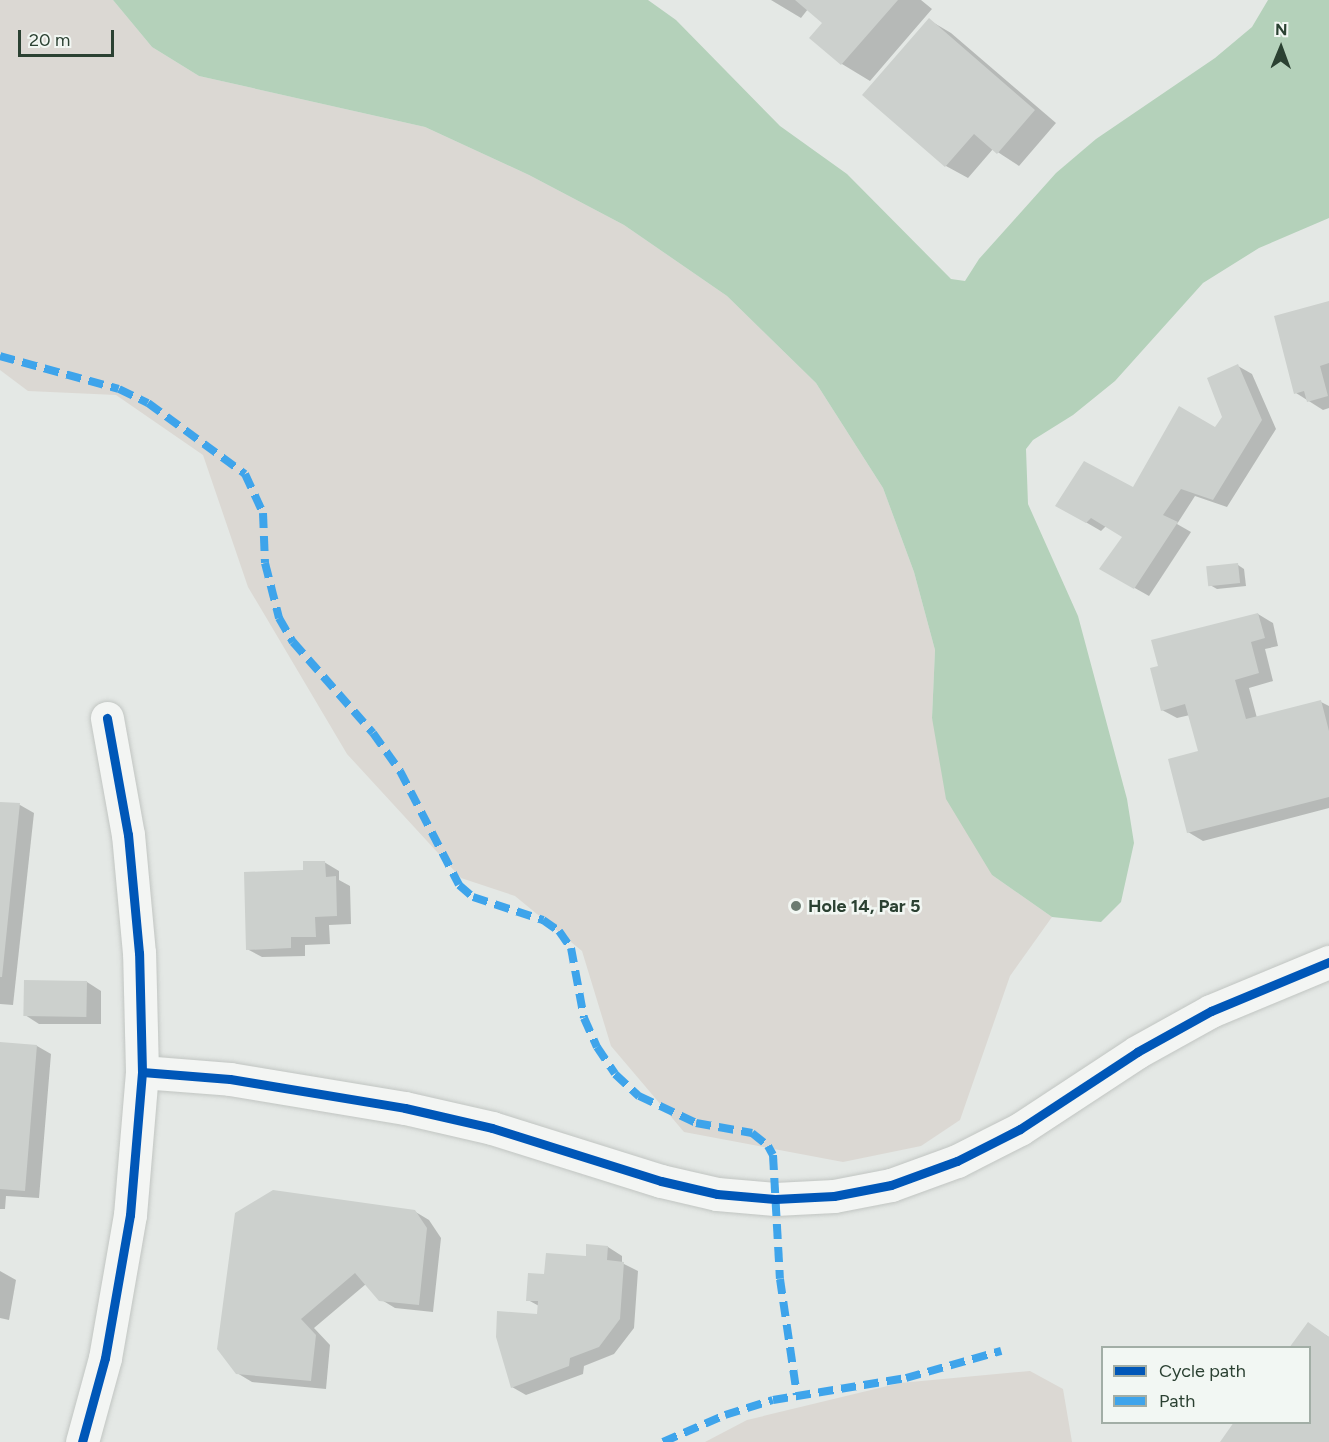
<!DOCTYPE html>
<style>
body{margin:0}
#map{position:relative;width:1329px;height:1442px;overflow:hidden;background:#e4e8e5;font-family:Figtree,sans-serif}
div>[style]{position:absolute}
.green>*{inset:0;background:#dbd8d3}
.water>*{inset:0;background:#b4d1ba}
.shadow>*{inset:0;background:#0003}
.building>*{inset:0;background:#ccd0cd;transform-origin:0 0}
.roads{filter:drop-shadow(0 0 2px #c1c5c2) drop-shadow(0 0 2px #c1c5c2)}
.minor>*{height:33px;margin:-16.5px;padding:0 16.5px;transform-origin:16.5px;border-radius:16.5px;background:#f3f5f3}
.quiet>*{height:8px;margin-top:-4px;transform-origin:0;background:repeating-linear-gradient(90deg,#3ea4eb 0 15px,transparent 0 23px)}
.cycleway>*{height:9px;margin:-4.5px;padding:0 4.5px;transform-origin:4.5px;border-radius:4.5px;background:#0057b8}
.dots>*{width:16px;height:16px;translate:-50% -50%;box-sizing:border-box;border:3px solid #f2f7f3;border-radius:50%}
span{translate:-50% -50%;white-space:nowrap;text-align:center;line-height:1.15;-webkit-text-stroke:5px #f2f7f3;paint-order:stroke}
.poi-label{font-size:18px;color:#2b4132;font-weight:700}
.left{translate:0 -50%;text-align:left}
.legend{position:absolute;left:1101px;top:1346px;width:210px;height:78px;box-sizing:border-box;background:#f2f7f3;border:2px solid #a2aea6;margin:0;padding:8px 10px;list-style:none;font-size:18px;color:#2b4132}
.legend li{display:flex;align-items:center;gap:12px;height:30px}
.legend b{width:30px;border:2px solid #a2aea6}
.north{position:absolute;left:1251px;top:18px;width:60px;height:60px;-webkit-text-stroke:4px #f2f7f3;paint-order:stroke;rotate:1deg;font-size:16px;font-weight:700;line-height:24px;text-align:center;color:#2b4132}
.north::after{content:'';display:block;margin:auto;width:21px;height:27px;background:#2b4132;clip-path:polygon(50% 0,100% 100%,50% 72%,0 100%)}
.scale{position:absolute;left:18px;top:30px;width:96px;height:27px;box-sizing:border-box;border:3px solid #2b4132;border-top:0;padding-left:8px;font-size:18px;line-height:21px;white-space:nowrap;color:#2b4132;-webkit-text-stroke:4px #f2f7f3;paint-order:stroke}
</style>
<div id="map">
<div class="green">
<i style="clip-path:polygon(0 0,113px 0,152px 47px,199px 76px,425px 127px,529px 175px,624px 225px,727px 296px,816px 383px,883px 488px,914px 572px,935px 650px,932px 718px,992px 875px,1052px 917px,1010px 976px,960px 1120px,921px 1146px,843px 1162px,684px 1132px,611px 1046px,582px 951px,515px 896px,461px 878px,347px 754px,248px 587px,203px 455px,116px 395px,28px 391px,0 370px)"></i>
<i style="clip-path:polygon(1030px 1371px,1063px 1389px,1072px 1442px,705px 1442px,747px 1420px,900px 1383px)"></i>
</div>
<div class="water">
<i style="clip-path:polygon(113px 0,648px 0,676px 20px,780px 126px,847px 174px,951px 279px,965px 281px,979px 259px,1056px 173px,1096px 139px,1215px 58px,1252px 27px,1268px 0,1329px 0,1329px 218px,1259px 248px,1203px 283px,1115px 381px,1073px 415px,1033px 440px,1026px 449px,1028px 504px,1078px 616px,1127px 799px,1134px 843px,1121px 902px,1101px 922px,1052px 917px,992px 875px,946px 799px,932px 718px,935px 650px,914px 572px,883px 488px,816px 383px,727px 296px,624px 225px,529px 175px,425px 127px,199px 76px,152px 47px)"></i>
</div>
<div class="shadow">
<i style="clip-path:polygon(771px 0,921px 0,932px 9px,870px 81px,842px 64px,811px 38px,824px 23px,808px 9px,801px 18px)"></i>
<i style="clip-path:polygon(929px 20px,951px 33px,1056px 123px,1019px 166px,993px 149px,968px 178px,946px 166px,864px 95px)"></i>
<i style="clip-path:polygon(1329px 303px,1329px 408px,1323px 410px,1296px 393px)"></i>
<i style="clip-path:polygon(1238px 366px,1252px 374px,1276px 429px,1227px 507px,1195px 496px,1177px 524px,1191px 532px,1149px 596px,1101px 569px,1125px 537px,1106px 526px,1101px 531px,1058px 506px,1133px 489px,1215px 429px,1223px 417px)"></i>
<i style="clip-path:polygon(1238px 565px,1244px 569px,1246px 586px,1217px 589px,1210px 585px)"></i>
<i style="clip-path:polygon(1258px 614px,1273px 623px,1278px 646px,1265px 649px,1273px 681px,1249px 688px,1257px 718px,1321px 702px,1329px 706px,1329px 808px,1203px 841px,1188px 832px,1199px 752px,1190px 715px,1177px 718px,1162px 710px)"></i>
<i style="clip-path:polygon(0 803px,20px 805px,34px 813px,13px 1005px,0 1004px)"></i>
<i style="clip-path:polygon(324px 862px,339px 871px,339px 880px,350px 886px,351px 924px,329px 925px,330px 944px,305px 945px,305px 956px,262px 957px,247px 949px,305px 872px)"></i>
<i style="clip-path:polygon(87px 982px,101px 991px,101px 1024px,39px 1024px,25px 1015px)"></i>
<i style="clip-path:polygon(0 1043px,37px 1046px,51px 1054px,39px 1198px,6px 1196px,5px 1209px,0 1209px)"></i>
<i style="clip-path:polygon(414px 1211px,429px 1220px,441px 1238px,433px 1312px,395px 1308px,380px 1299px,366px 1284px,314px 1328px,330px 1345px,326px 1389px,252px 1382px,237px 1373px)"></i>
<i style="clip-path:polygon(608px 1247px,622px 1256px,622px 1263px,638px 1271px,634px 1328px,614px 1354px,584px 1366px,583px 1374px,526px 1395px,512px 1387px,538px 1316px,539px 1306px,528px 1300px,545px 1276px)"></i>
<i style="clip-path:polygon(0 1271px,16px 1280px,9px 1320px,0 1318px)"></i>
<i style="clip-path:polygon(1308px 1324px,1329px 1337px,1329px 1442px,1222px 1442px,1310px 1422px)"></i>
</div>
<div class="building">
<i style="clip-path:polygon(795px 0,898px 0,841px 65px,809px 38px,822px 23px)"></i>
<i style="clip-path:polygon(929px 18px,1035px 110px,997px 154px,974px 134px,945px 167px,862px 95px)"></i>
<i style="clip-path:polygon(1329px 301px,1329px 363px,1320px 366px,1328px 396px,1307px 402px,1304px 391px,1294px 394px,1274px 316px)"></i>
<i style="clip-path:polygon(1238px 364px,1262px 420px,1213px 500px,1181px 489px,1163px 515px,1178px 522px,1134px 589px,1099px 569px,1122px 537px,1091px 518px,1086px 523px,1055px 506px,1084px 461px,1133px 487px,1179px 406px,1215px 427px,1222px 417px,1207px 378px)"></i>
<i style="left:1238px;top:563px;width:20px;height:32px;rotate:84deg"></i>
<i style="clip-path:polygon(1258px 613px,1265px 638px,1251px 642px,1259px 673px,1235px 680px,1246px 719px,1321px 700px,1329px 731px,1329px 797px,1187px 833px,1168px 759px,1198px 751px,1185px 704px,1161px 711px,1150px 668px,1158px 666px,1151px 640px)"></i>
<i style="clip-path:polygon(0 802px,20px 803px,2px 977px,0 977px)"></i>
<i style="clip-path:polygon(303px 861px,325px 861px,326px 877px,336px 876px,337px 916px,315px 917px,316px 937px,291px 937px,291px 948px,246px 950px,244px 872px,303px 870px)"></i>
<i style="left:24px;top:980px;width:63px;height:36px;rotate:1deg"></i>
<i style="clip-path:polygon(0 1042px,37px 1045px,25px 1191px,0 1189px)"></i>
<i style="clip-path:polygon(273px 1190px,415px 1210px,427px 1228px,419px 1305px,379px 1301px,355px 1273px,301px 1319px,316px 1335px,311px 1381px,236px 1374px,217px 1349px,235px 1213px)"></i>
<i style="clip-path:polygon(586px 1244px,608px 1246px,607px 1260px,624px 1262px,620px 1319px,599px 1347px,570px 1358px,569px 1366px,511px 1388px,496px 1337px,497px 1311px,537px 1314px,538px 1301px,526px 1301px,528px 1273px,544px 1274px,546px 1253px,586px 1256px)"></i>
<i style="clip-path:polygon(1308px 1322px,1329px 1337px,1329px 1442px,1220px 1442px,1234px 1422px,1310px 1422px,1310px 1348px,1289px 1348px)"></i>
</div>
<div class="roads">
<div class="minor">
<i style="left:142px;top:1072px;width:88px;rotate:4.5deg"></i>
<i style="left:230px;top:1079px;width:177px;rotate:9.4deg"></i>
<i style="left:405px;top:1108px;width:89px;rotate:12.9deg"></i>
<i style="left:492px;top:1128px;width:177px;rotate:17.4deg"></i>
<i style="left:661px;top:1181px;width:57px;rotate:13.1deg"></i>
<i style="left:717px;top:1194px;width:58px;rotate:4.9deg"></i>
<i style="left:775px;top:1199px;width:59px;rotate:-2.9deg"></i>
<i style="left:834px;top:1196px;width:58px;rotate:-10.9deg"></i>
<i style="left:891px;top:1185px;width:70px;rotate:-20deg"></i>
<i style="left:957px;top:1161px;width:71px;rotate:-26.9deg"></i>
<i style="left:1020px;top:1129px;width:140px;rotate:-33.3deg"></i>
<i style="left:1137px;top:1052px;width:85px;rotate:-29deg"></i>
<i style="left:1211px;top:1011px;width:128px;rotate:-22.6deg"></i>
<i style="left:82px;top:1442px;width:87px;rotate:-74.7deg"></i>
<i style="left:105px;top:1358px;width:145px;rotate:-80.1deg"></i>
<i style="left:130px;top:1215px;width:144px;rotate:-85.2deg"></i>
<i style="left:142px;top:1072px;width:119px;rotate:-91.4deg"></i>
<i style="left:139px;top:953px;width:119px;rotate:-95.3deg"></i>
<i style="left:128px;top:835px;width:119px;rotate:-100.2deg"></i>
</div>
</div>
<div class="quiet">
<i style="left:0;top:356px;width:123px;rotate:15.5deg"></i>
<i style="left:119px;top:389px;width:32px;rotate:26deg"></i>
<i style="left:148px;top:403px;width:120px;rotate:36.2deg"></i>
<i style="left:245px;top:474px;width:43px;rotate:65.2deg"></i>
<i style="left:263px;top:513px;width:50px;rotate:87.7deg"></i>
<i style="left:265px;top:563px;width:57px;rotate:75.7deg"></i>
<i style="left:279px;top:618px;width:28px;rotate:60deg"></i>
<i style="left:293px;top:642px;width:121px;rotate:48.7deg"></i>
<i style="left:373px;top:733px;width:47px;rotate:54.6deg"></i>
<i style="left:400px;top:771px;width:128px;rotate:62.6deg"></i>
<i style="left:459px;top:885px;width:18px;rotate:41deg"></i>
<i style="left:473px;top:897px;width:74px;rotate:18.2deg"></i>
<i style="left:543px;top:920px;width:19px;rotate:35deg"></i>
<i style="left:559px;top:931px;width:21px;rotate:55deg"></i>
<i style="left:571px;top:948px;width:71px;rotate:79.5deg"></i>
<i style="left:584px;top:1018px;width:32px;rotate:66deg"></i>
<i style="left:597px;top:1047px;width:32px;rotate:56deg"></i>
<i style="left:615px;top:1074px;width:33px;rotate:43deg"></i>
<i style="left:639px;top:1096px;width:63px;rotate:25.3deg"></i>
<i style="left:696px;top:1123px;width:57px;rotate:10.1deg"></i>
<i style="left:752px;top:1133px;width:21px;rotate:39deg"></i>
<i style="left:768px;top:1146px;width:10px;rotate:61deg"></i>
<i style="left:773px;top:1155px;width:124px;rotate:86.8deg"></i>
<i style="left:780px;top:1279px;width:117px;rotate:81.7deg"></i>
<i style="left:663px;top:1442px;width:68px;rotate:-23.5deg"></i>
<i style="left:725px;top:1415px;width:50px;rotate:-17.4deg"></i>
<i style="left:773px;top:1400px;width:135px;rotate:-9.4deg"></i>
<i style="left:906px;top:1378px;width:99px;rotate:-15.9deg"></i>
</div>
<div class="cycleway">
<i style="left:142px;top:1072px;width:88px;rotate:4.5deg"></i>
<i style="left:230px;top:1079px;width:177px;rotate:9.4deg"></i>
<i style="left:405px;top:1108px;width:89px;rotate:12.9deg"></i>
<i style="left:492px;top:1128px;width:177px;rotate:17.4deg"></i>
<i style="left:661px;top:1181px;width:57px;rotate:13.1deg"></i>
<i style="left:717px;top:1194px;width:58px;rotate:4.9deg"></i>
<i style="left:775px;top:1199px;width:59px;rotate:-2.9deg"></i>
<i style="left:834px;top:1196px;width:58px;rotate:-10.9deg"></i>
<i style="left:891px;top:1185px;width:70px;rotate:-20deg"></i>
<i style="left:957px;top:1161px;width:71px;rotate:-26.9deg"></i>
<i style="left:1020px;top:1129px;width:140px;rotate:-33.3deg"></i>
<i style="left:1137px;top:1052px;width:85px;rotate:-29deg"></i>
<i style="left:1211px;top:1011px;width:128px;rotate:-22.6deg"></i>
<i style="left:82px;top:1442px;width:87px;rotate:-74.7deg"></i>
<i style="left:105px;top:1358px;width:145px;rotate:-80.1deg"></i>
<i style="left:130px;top:1215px;width:144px;rotate:-85.2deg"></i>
<i style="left:142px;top:1072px;width:119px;rotate:-91.4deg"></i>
<i style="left:139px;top:953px;width:119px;rotate:-95.3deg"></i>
<i style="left:128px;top:835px;width:119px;rotate:-100.2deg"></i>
</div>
<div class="dots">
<i style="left:796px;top:906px;background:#6c7b71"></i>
</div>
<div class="poi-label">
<span class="left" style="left:808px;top:906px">Hole 14, Par 5</span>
</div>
<ul class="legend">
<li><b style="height:8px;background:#0057b8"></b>Cycle path</li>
<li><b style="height:8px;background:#3ea4eb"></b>Path</li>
</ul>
<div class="north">N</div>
<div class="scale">20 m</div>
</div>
